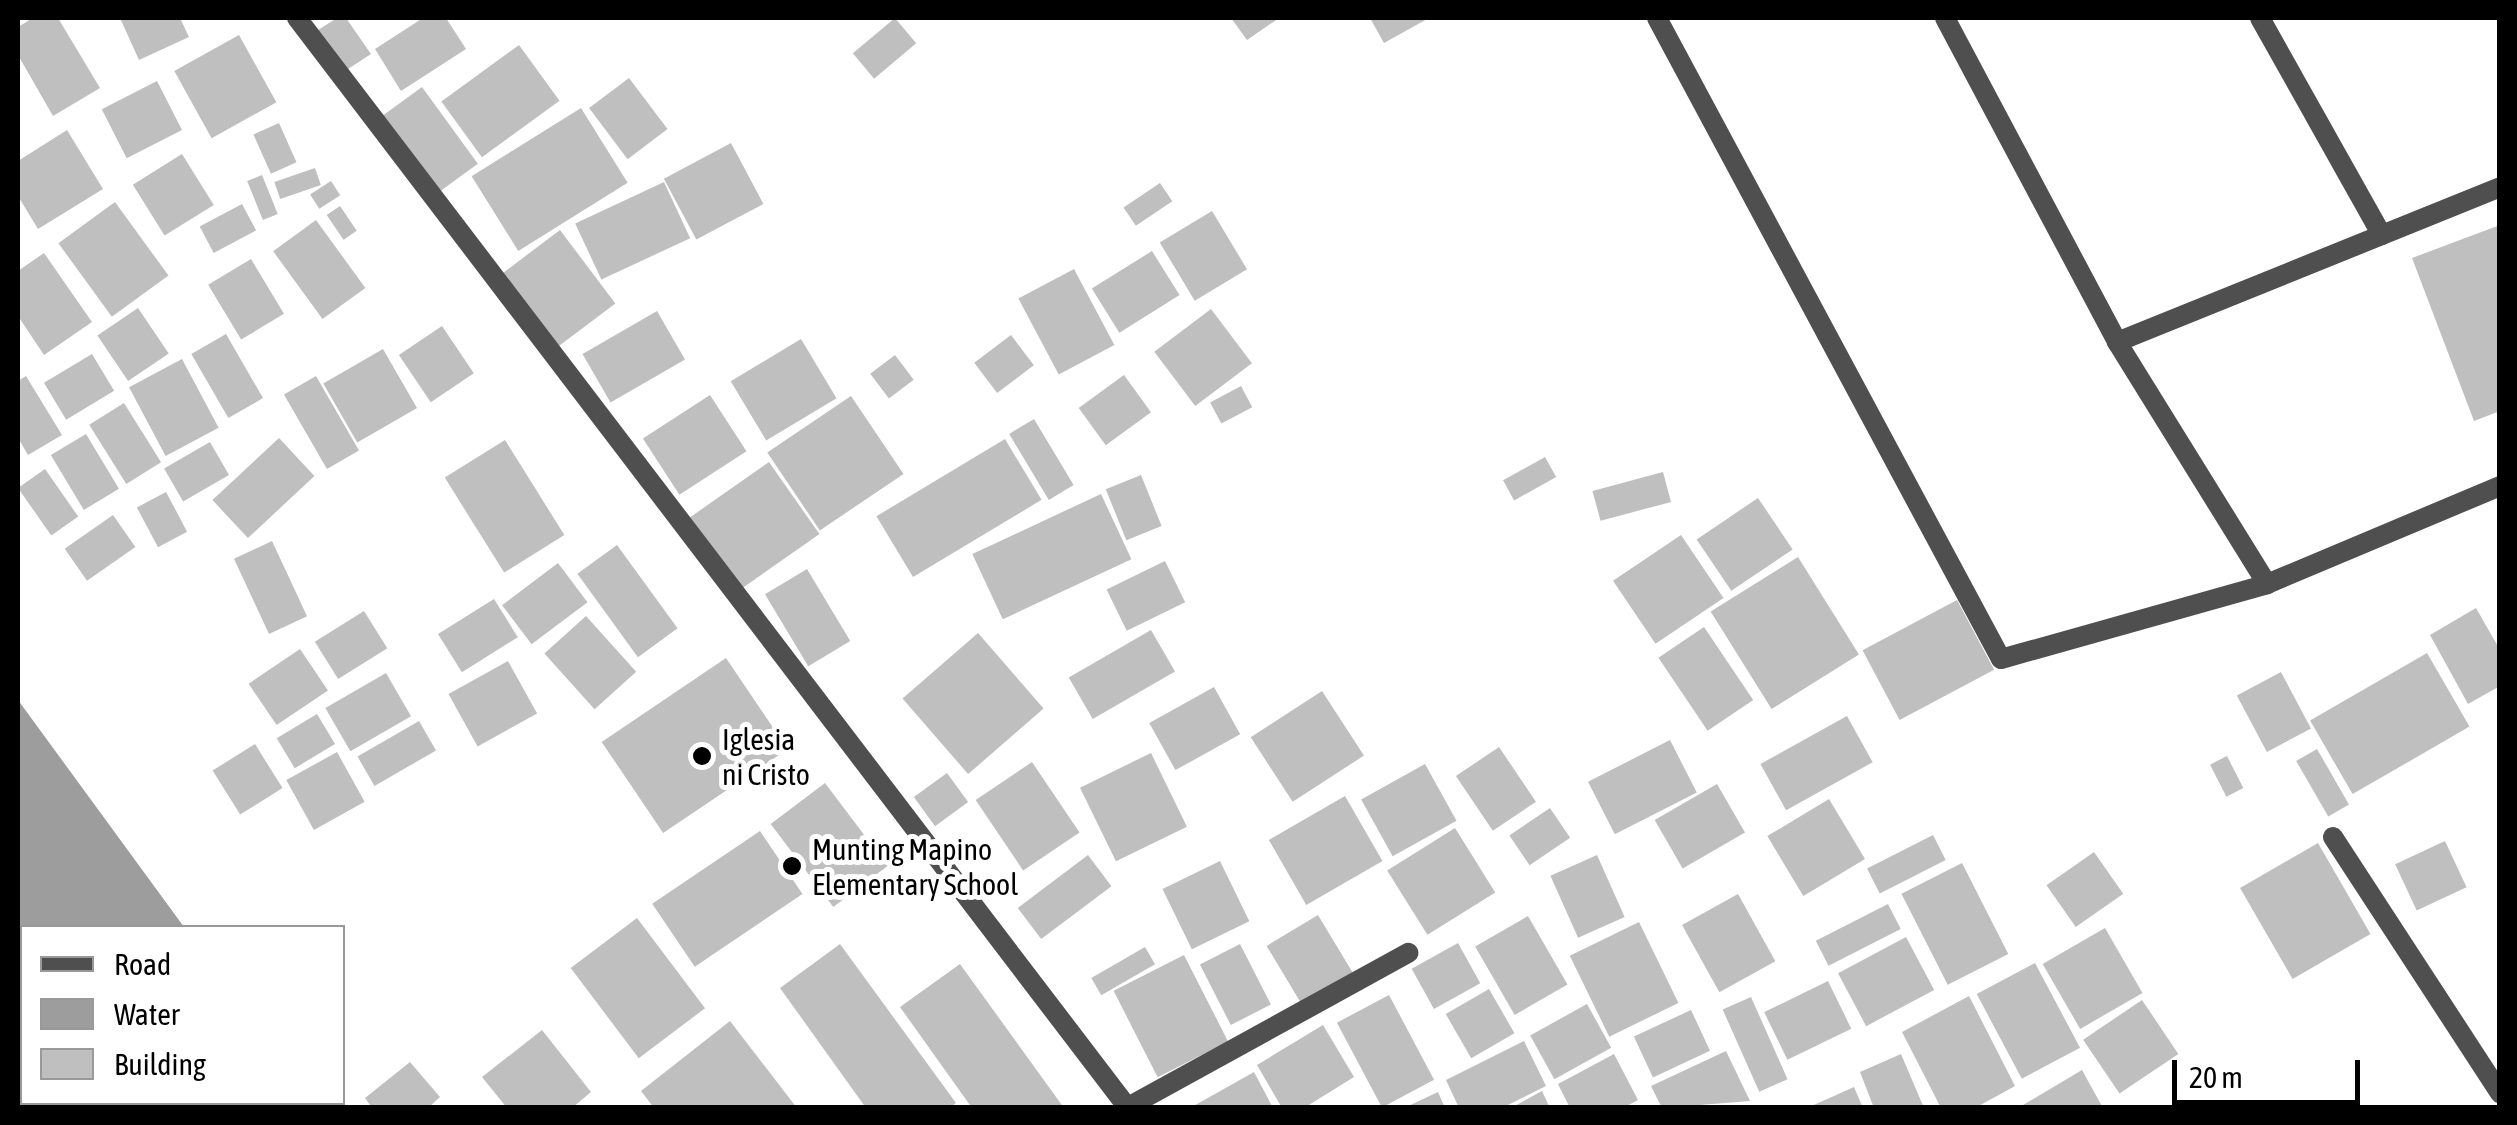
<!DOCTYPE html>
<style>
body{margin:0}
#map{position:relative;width:2517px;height:1125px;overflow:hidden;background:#fff;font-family:"Asap Condensed",sans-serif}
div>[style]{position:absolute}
.water>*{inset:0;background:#9d9d9d}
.building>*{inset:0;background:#bfbfbf;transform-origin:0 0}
.minor>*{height:20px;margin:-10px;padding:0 10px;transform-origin:10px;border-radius:10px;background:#4f4f4f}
.dots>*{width:28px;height:28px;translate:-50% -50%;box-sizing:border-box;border:5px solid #fff;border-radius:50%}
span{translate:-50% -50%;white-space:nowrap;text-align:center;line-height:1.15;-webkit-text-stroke:10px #fff;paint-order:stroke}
.poi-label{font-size:30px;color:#000}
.left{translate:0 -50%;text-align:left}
.frame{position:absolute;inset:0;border:20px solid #000;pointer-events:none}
.legend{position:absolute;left:20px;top:925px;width:325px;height:180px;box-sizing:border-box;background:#fff;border:2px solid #999;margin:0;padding:12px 18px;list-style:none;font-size:30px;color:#000}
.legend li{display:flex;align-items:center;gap:20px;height:50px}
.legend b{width:50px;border:2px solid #999}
.scale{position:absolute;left:2172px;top:1060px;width:188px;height:45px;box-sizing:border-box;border:5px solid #000;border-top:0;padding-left:12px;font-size:30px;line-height:35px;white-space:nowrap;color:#000;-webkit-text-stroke:8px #fff;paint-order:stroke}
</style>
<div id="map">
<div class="water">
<i style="clip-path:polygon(18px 700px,184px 927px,22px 928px,22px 1102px,308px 1107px,18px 1107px)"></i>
</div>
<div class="building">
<i style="clip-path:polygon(33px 18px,58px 18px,100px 88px,53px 116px,18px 55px,18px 27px)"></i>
<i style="clip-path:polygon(120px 18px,180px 18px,189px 37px,139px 60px)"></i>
<i style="clip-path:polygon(337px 18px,346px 18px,371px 54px,345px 71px,318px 30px)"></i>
<i style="clip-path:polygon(423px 18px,446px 18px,466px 49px,401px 91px,375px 49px)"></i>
<i style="left:895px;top:18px;width:33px;height:55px;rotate:50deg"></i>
<i style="clip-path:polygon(1231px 18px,1279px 18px,1247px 40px)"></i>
<i style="clip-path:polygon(1370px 18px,1429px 18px,1384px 43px)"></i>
<i style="left:239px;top:35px;width:77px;height:74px;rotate:61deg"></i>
<i style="left:519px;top:45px;width:69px;height:96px;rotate:54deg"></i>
<i style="left:629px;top:78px;width:64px;height:50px;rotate:53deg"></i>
<i style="left:157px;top:81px;width:55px;height:62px;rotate:63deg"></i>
<i style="left:422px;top:87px;width:95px;height:65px;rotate:54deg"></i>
<i style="left:581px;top:108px;width:88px;height:129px;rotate:58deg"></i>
<i style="left:279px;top:123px;width:43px;height:28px;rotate:66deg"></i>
<i style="clip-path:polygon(67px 130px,103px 189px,38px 229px,18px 196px,18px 161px)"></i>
<i style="left:731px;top:143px;width:69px;height:76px;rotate:62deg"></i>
<i style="left:182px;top:154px;width:60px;height:58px;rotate:58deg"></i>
<i style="left:315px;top:168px;width:18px;height:43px;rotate:71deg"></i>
<i style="left:262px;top:175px;width:42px;height:16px;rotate:68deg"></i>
<i style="left:331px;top:181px;width:17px;height:25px;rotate:57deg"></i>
<i style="left:664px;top:182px;width:62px;height:98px;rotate:65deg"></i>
<i style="left:1160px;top:183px;width:22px;height:44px;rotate:56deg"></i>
<i style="left:115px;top:202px;width:91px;height:70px;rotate:54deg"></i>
<i style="left:242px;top:204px;width:30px;height:48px;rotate:62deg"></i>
<i style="left:340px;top:206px;width:30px;height:16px;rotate:56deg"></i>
<i style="left:1212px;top:211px;width:68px;height:61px;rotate:59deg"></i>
<i style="left:316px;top:220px;width:84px;height:53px;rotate:54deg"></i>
<i style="clip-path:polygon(2500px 225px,2500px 411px,2474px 421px,2412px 258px)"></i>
<i style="left:560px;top:230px;width:92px;height:77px;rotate:53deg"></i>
<i style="left:1152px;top:251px;width:52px;height:71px;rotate:58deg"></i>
<i style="clip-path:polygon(44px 253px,92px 322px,44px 355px,18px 316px,18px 271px)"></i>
<i style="left:251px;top:259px;width:64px;height:50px;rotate:59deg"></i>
<i style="left:1074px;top:269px;width:86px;height:63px;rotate:62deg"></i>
<i style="left:138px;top:308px;width:55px;height:49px;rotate:56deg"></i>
<i style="left:1211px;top:309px;width:68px;height:71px;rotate:53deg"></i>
<i style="left:657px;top:311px;width:56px;height:86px;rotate:60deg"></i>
<i style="left:442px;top:326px;width:57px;height:52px;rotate:56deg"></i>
<i style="left:226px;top:334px;width:74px;height:40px;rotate:60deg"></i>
<i style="left:1011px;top:335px;width:38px;height:46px;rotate:53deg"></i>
<i style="left:801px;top:339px;width:69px;height:82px;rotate:59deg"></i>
<i style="left:383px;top:349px;width:68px;height:69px;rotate:60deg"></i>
<i style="left:92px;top:354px;width:43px;height:56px;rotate:59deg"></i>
<i style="left:895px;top:355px;width:31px;height:31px;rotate:53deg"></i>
<i style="left:182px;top:359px;width:78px;height:60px;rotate:62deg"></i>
<i style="left:1124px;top:375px;width:46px;height:56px;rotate:54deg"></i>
<i style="clip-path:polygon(26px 376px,62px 435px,28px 455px,18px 438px,18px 381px)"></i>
<i style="left:316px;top:376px;width:86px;height:37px;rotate:60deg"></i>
<i style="left:1241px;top:386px;width:24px;height:35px;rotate:62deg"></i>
<i style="left:710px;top:395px;width:67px;height:80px;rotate:57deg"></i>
<i style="left:851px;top:396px;width:94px;height:101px;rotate:56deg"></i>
<i style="left:124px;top:403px;width:70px;height:41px;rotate:58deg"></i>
<i style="left:1034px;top:419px;width:77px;height:29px;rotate:59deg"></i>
<i style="left:86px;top:434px;width:64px;height:41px;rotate:59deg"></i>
<i style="left:279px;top:438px;width:52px;height:91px;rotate:47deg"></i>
<i style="left:1005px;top:439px;width:71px;height:150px;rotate:59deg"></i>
<i style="left:505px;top:440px;width:112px;height:71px;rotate:58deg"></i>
<i style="left:210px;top:442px;width:38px;height:53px;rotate:60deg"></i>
<i style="left:1545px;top:457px;width:23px;height:48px;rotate:61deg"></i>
<i style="left:769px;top:462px;width:88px;height:97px;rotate:55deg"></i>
<i style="left:45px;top:469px;width:58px;height:33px;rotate:55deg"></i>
<i style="left:1663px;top:472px;width:31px;height:73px;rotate:75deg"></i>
<i style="left:1141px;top:475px;width:55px;height:38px;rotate:68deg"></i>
<i style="left:166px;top:492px;width:45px;height:33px;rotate:62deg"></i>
<i style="left:1101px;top:494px;width:72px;height:142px;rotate:65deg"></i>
<i style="left:1758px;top:498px;width:62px;height:74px;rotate:56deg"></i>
<i style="left:113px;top:515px;width:39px;height:59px;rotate:55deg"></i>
<i style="left:1681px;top:535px;width:76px;height:82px;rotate:56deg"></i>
<i style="left:272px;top:541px;width:83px;height:42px;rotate:65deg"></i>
<i style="left:617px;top:545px;width:103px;height:49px;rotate:54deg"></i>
<i style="left:1798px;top:557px;width:115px;height:103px;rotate:58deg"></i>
<i style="left:1165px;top:561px;width:46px;height:65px;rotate:64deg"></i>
<i style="left:558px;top:563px;width:49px;height:70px;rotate:53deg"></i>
<i style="left:807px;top:569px;width:84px;height:49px;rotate:59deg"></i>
<i style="left:494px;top:599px;width:45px;height:66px;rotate:58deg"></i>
<i style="left:1957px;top:600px;width:79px;height:107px;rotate:62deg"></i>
<i style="clip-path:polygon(2476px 608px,2500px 650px,2500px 686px,2468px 704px,2430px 635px)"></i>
<i style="left:364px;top:611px;width:44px;height:58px;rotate:58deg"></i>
<i style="left:586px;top:616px;width:75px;height:56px;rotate:48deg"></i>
<i style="left:1704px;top:627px;width:88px;height:55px;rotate:56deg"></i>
<i style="left:1151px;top:630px;width:48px;height:95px;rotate:60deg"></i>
<i style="left:978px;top:633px;width:100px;height:100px;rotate:49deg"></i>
<i style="left:300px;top:649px;width:50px;height:62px;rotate:56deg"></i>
<i style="left:2427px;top:653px;width:85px;height:135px;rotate:60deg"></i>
<i style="left:726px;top:658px;width:110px;height:150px;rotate:56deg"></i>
<i style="left:508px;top:661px;width:60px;height:68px;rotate:61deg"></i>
<i style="left:2281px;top:672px;width:64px;height:50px;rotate:62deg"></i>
<i style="left:386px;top:673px;width:50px;height:70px;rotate:60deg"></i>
<i style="left:1214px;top:687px;width:54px;height:74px;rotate:61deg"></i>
<i style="left:1322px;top:691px;width:77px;height:85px;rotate:57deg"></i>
<i style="left:317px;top:714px;width:35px;height:47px;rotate:59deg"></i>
<i style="left:1847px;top:716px;width:53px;height:99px;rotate:61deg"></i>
<i style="left:419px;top:721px;width:34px;height:71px;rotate:60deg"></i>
<i style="left:1670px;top:740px;width:59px;height:92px;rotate:63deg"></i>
<i style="left:255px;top:744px;width:52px;height:50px;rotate:58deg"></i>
<i style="left:1499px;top:747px;width:66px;height:52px;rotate:56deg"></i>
<i style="left:2317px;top:749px;width:64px;height:24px;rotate:60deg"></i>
<i style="left:337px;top:752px;width:57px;height:58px;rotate:61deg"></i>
<i style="left:1151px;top:753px;width:82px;height:79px;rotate:64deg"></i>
<i style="left:2227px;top:756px;width:36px;height:19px;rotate:63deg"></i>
<i style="left:1032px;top:762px;width:85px;height:68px;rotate:56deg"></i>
<i style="left:1425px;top:764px;width:65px;height:73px;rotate:61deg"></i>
<i style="left:947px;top:773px;width:36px;height:41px;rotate:54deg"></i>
<i style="left:825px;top:783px;width:104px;height:68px;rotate:53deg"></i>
<i style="left:1717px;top:784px;width:56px;height:72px;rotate:60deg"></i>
<i style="left:1345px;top:796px;width:75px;height:88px;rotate:60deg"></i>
<i style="left:1829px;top:799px;width:70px;height:72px;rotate:59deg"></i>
<i style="left:1550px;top:808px;width:36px;height:49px;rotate:56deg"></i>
<i style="left:1455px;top:828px;width:76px;height:80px;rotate:58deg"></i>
<i style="left:760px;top:831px;width:76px;height:130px;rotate:56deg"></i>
<i style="left:1933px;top:835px;width:28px;height:74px;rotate:63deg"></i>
<i style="left:2445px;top:841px;width:51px;height:55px;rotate:65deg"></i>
<i style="left:2318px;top:843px;width:105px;height:90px;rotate:60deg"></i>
<i style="left:2094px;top:852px;width:51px;height:58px;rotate:55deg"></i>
<i style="left:1088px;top:855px;width:39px;height:88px;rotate:53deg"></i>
<i style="left:1597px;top:855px;width:68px;height:51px;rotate:66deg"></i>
<i style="left:1220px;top:861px;width:67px;height:64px;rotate:64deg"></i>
<i style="left:1962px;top:863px;width:102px;height:68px;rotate:63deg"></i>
<i style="left:1738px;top:894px;width:77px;height:64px;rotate:61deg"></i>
<i style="left:1888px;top:904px;width:28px;height:81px;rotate:63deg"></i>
<i style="left:1318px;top:915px;width:71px;height:60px;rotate:59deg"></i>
<i style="left:1528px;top:916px;width:79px;height:61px;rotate:60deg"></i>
<i style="left:637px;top:918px;width:113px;height:83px;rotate:53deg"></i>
<i style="left:1639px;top:922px;width:90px;height:77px;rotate:64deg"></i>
<i style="left:2105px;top:928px;width:75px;height:72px;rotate:60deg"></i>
<i style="left:1906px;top:937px;width:60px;height:77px;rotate:62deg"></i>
<i style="left:1458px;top:943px;width:46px;height:53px;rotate:61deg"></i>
<i style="clip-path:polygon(840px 944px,956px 1103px,949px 1108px,866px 1108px,780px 988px)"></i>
<i style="left:1240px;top:944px;width:68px;height:45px;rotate:63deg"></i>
<i style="left:1145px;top:947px;width:20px;height:62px;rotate:60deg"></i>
<i style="left:1184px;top:955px;width:97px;height:79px;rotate:63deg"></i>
<i style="left:2035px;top:963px;width:96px;height:66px;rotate:62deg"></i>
<i style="clip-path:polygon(960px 964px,1064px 1108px,972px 1108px,900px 1007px)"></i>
<i style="left:1828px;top:981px;width:53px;height:71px;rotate:64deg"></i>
<i style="left:1489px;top:989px;width:51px;height:50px;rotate:60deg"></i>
<i style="left:1389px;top:995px;width:96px;height:59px;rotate:62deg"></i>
<i style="clip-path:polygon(1969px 996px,2015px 1086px,1975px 1108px,1941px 1108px,1902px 1032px)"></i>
<i style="left:1751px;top:997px;width:90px;height:31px;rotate:66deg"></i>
<i style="left:2142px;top:1000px;width:65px;height:71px;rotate:56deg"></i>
<i style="left:1587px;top:1004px;width:50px;height:65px;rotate:61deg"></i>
<i style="left:1691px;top:1010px;width:45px;height:63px;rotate:65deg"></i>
<i style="clip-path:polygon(730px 1021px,797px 1108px,654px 1108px,641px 1091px)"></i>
<i style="clip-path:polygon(1323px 1025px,1354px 1077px,1304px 1108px,1282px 1108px,1257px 1065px)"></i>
<i style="clip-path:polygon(542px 1030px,591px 1092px,572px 1108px,507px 1108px,482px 1077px)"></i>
<i style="clip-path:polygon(1524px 1041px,1546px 1086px,1502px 1108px,1459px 1108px,1446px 1080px)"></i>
<i style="clip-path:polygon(1726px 1051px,1750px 1101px,1662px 1108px,1651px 1086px)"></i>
<i style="clip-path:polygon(1614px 1054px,1638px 1100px,1623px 1108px,1570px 1108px,1558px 1084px)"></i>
<i style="clip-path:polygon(1901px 1054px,1924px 1108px,1874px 1108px,1860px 1072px)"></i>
<i style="clip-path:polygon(410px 1062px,440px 1097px,428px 1108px,372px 1108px,365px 1098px)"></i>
<i style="clip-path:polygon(2082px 1070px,2103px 1108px,2018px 1108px)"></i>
<i style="clip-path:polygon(1254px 1072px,1273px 1108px,1190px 1108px)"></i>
<i style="clip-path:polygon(1854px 1087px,1863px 1108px,1807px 1108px)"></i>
<i style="clip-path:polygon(1542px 1091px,1550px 1108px,1511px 1108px)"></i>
<i style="clip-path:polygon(1438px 1092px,1445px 1108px,1404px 1108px)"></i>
</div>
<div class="minor">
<i style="left:297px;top:18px;width:1371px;rotate:52.68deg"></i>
<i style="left:1657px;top:18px;width:727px;rotate:61.78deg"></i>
<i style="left:2001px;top:659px;width:276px;rotate:-15.7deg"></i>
<i style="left:2267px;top:584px;width:253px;rotate:-22.8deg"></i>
<i style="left:1945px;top:18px;width:367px;rotate:62deg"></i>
<i style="left:2117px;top:342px;width:285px;rotate:58.2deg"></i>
<i style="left:2260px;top:18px;width:249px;rotate:60.7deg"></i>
<i style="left:2117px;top:342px;width:413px;rotate:-22deg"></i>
<i style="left:2333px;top:837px;width:306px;rotate:56.9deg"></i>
<i style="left:1128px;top:1107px;width:320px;rotate:-28.8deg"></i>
</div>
<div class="dots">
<i style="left:702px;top:756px;background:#000"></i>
<i style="left:792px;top:866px;background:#000"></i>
</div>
<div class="poi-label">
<span class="left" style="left:722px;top:756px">Iglesia<br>ni Cristo</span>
<span class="left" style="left:812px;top:866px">Munting Mapino<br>Elementary School</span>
</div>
<div class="frame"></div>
<ul class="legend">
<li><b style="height:12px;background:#4f4f4f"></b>Road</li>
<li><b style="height:28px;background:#9d9d9d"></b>Water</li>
<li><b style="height:28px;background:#bfbfbf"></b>Building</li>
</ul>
<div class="scale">20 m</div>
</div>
